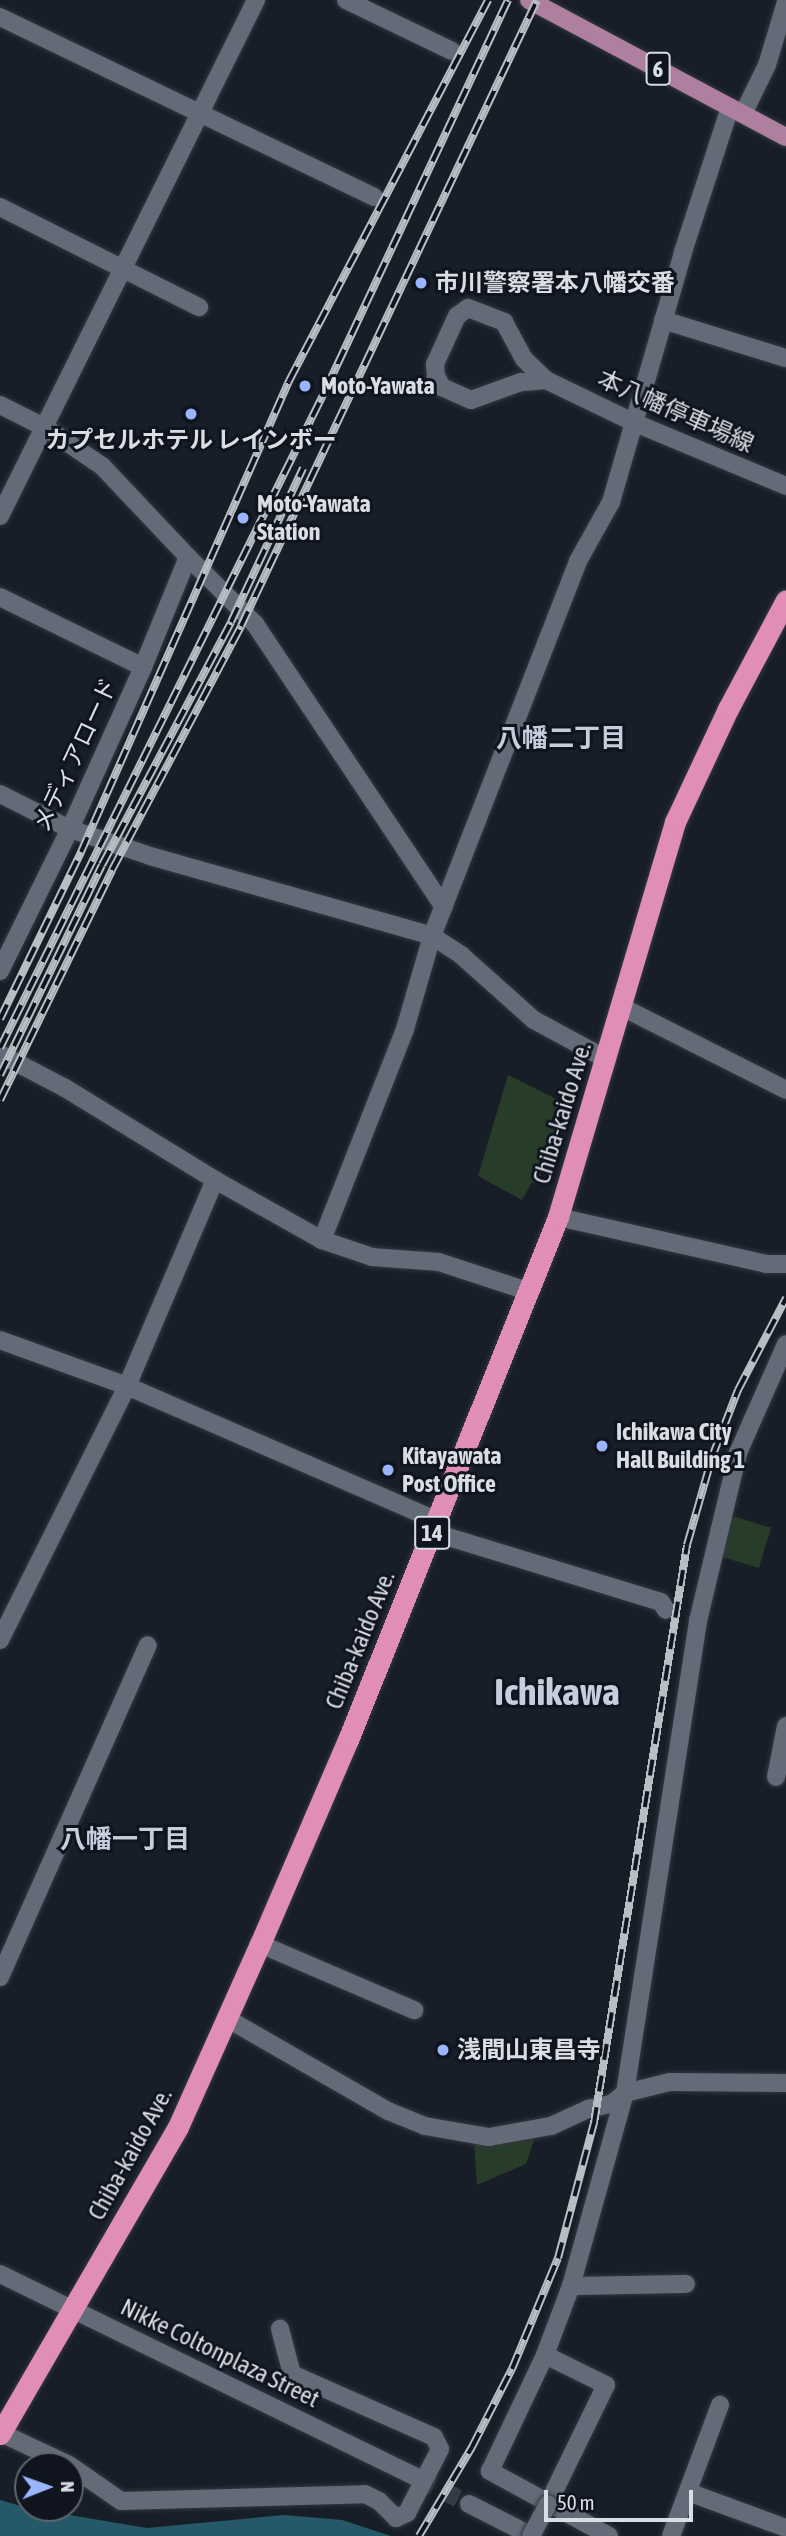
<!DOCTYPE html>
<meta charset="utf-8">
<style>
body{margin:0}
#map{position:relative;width:786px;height:2536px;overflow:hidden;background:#181e28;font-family:"Asap Condensed","Noto Sans JP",sans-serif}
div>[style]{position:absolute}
.green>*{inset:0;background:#283c2a;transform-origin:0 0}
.water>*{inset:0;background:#255869}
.secondary-tunnel>*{height:18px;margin-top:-9px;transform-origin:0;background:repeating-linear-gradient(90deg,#353b44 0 18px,transparent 0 27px)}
.roads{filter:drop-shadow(0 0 2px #33373f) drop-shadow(0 0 2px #33373f)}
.street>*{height:18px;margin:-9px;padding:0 9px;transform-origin:9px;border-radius:9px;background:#646b78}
.secondary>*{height:18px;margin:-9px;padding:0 9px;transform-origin:9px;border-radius:9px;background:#646b78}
.primary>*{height:18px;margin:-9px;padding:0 9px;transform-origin:9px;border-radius:9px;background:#ae7f9e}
.highway>*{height:21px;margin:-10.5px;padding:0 10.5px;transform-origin:10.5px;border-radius:10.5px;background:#e08db7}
.rail>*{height:8px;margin-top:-4px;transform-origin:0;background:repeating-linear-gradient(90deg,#0f141e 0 16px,#b9bec5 0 32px);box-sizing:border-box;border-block:2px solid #b9bec5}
.bridges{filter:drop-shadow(0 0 2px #33373f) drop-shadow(0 0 2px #33373f)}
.street-bridge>*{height:18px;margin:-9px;padding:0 9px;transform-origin:9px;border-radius:9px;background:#646b78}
.dots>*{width:19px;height:19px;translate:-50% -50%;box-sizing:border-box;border:4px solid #0f141e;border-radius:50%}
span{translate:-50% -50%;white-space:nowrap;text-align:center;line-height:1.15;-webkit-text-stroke:6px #0f141e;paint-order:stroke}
.shield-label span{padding:2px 5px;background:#0f141e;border:2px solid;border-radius:5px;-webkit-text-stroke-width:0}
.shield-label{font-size:23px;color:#d9dde4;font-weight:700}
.poi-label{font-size:24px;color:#d9dde4;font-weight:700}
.left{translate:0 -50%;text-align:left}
.street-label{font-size:24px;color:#d9dde4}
.neighbourhood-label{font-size:26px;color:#c6cedd;font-weight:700}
.town-label{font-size:38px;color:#c6cedd;font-weight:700}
.north{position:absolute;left:14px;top:2452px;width:70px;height:70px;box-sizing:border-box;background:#0f141e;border:2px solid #60646d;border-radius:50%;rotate:89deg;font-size:19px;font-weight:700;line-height:28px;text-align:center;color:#d9dde4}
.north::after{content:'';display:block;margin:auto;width:24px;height:32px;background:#9ab5fd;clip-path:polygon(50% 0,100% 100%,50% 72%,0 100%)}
.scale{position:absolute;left:544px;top:2490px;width:149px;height:32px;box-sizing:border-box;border:4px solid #d9dde4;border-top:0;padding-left:9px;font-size:21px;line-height:24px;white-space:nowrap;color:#d9dde4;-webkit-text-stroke:5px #0f141e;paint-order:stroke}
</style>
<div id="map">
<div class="green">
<i style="clip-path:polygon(508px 1075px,564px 1103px,538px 1184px,532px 1182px,522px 1200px,478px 1176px)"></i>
<i style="left:729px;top:1515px;width:44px;height:42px;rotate:17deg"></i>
<i style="clip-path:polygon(535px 2137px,526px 2164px,477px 2185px,474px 2143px)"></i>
</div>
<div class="water">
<i style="clip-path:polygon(0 2500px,28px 2508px,147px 2528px,284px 2515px,342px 2520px,391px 2536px,0 2536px)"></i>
</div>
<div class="secondary-tunnel">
<i style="left:418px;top:2478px;width:57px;rotate:27deg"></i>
</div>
<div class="roads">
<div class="street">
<i style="left:346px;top:0;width:118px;rotate:25.7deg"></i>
<i style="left:0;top:17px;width:415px;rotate:25.7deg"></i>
<i style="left:743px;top:114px;width:55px;rotate:-63.9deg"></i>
<i style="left:767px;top:65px;width:66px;rotate:-73.2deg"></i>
<i style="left:468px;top:308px;width:39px;rotate:21deg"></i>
<i style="left:504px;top:322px;width:42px;rotate:61.6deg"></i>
<i style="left:524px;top:359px;width:30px;rotate:44deg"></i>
<i style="left:546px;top:380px;width:25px;rotate:175deg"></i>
<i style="left:521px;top:382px;width:53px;rotate:160.2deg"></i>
<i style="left:471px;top:400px;width:32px;rotate:-156deg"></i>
<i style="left:442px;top:387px;width:13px;rotate:-119deg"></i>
<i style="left:436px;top:376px;width:12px;rotate:-95deg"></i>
<i style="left:435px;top:364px;width:53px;rotate:-65.4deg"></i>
<i style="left:457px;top:316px;width:14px;rotate:-36deg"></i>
<i style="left:663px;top:320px;width:129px;rotate:17.2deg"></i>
<i style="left:0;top:516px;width:576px;rotate:-63.61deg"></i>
<i style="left:0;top:597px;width:159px;rotate:26.1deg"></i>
<i style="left:0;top:794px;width:78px;rotate:26.6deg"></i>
<i style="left:70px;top:829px;width:84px;rotate:18.6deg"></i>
<i style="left:150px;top:856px;width:293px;rotate:15.8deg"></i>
<i style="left:432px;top:936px;width:35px;rotate:33deg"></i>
<i style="left:461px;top:955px;width:98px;rotate:41.7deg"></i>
<i style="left:534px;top:1020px;width:82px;rotate:28.4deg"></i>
<i style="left:0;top:971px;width:158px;rotate:-63.8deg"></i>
<i style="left:70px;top:829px;width:178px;rotate:-65.7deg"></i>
<i style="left:143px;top:667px;width:119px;rotate:-67.8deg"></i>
<i style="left:188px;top:557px;width:95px;rotate:45deg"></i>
<i style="left:255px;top:624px;width:340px;rotate:56.3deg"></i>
<i style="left:622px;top:1007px;width:184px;rotate:26.8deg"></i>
<i style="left:0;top:1054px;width:73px;rotate:27.6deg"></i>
<i style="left:65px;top:1088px;width:176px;rotate:31.5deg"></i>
<i style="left:215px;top:1180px;width:123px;rotate:29.3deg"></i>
<i style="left:322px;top:1240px;width:53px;rotate:18.8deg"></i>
<i style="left:372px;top:1257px;width:67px;rotate:4.3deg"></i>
<i style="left:439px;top:1262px;width:96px;rotate:18.2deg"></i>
<i style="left:322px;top:1240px;width:227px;rotate:-68.5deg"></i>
<i style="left:405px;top:1029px;width:97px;rotate:-73.8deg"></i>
<i style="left:432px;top:936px;width:402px;rotate:-68.7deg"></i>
<i style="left:578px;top:561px;width:68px;rotate:-60.8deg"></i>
<i style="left:611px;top:502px;width:260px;rotate:-73.9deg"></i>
<i style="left:683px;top:252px;width:152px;rotate:-72deg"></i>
<i style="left:766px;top:1264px;width:20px"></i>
<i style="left:0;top:1340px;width:135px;rotate:19.9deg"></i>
<i style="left:127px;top:1386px;width:338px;rotate:23.5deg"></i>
<i style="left:432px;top:1532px;width:239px;rotate:17deg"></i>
<i style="left:661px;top:1602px;width:9px;rotate:58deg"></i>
<i style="left:0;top:1640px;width:284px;rotate:-63.4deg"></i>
<i style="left:127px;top:1386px;width:224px;rotate:-66.9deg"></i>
<i style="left:776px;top:1777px;width:52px;rotate:-78.9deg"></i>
<i style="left:260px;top:1944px;width:168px;rotate:23.2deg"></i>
<i style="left:0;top:1977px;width:363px;rotate:-66deg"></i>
<i style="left:228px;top:2019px;width:185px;rotate:29.9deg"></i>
<i style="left:388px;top:2111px;width:40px;rotate:22deg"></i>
<i style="left:425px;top:2126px;width:65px;rotate:9.8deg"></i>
<i style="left:489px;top:2137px;width:63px;rotate:-10.1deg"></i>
<i style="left:551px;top:2126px;width:41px;rotate:-24.7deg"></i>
<i style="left:588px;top:2109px;width:26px;rotate:-13deg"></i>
<i style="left:613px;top:2103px;width:16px;rotate:-40deg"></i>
<i style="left:625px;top:2093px;width:46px;rotate:-13.7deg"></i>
<i style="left:670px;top:2082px;width:116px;rotate:0.5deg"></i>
<i style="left:571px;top:2286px;width:115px;rotate:-1deg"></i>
<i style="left:545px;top:2355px;width:68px;rotate:26.2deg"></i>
<i style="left:606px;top:2385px;width:132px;rotate:116deg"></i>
<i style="left:1px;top:2433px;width:75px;rotate:25.2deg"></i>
<i style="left:69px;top:2465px;width:63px;rotate:34.7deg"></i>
<i style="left:121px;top:2501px;width:244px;rotate:-1.6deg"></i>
<i style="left:365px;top:2494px;width:16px;rotate:27deg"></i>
<i style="left:379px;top:2501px;width:24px;rotate:45deg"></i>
<i style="left:396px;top:2518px;width:12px;rotate:-24deg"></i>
<i style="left:407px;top:2513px;width:72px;rotate:-62.7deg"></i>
<i style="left:440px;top:2449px;width:13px;rotate:-117deg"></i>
<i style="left:434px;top:2437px;width:155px;rotate:-156.1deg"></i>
<i style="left:292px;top:2374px;width:47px;rotate:-104.9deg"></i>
<i style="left:688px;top:2492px;width:104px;rotate:20.2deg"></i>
<i style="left:609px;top:2536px;width:136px;rotate:-151.4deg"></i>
<i style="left:490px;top:2471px;width:128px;rotate:-64.6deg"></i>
<i style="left:545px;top:2355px;width:74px;rotate:-69.4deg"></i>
<i style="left:571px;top:2286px;width:200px;rotate:-74.4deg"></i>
<i style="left:625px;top:2093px;width:478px;rotate:-81.2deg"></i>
<i style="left:698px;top:1621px;width:173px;rotate:-76.6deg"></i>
<i style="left:738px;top:1453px;width:119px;rotate:-66.2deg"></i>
<i style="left:671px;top:2536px;width:140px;rotate:-69.5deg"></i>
</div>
<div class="secondary">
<i style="left:0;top:207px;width:223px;rotate:26.7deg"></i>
<i style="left:546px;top:380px;width:99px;rotate:25.8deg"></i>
<i style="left:635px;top:423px;width:164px;rotate:22.6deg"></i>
<i style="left:0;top:405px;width:51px;rotate:26.6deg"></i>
<i style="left:46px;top:428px;width:68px;rotate:34.2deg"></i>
<i style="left:102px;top:466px;width:125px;rotate:46.6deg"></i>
<i style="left:558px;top:1217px;width:213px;rotate:12.7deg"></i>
<i style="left:0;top:2274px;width:465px;rotate:26deg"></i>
<i style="left:469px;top:2504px;width:71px;rotate:26.9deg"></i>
</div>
<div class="primary">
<i style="left:529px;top:0;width:291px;rotate:28.1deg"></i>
</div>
<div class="highway">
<i style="left:0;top:2434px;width:355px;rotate:-59.9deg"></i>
<i style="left:178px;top:2127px;width:201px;rotate:-65.9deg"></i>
<i style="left:260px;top:1944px;width:222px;rotate:-66.7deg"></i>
<i style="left:348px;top:1740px;width:564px;rotate:-68.12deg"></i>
<i style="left:558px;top:1217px;width:412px;rotate:-73.5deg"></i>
<i style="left:675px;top:822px;width:125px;rotate:-64.9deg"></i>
<i style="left:728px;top:709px;width:123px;rotate:-62deg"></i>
</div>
</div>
<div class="rail">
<i style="left:0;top:1019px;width:186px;rotate:-64.1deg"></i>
<i style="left:81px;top:852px;width:515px;rotate:-66.17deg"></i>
<i style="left:289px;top:381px;width:430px;rotate:-62.4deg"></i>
<i style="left:0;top:1048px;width:731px;rotate:-63.68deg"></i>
<i style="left:324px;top:393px;width:434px;rotate:-64.9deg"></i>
<i style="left:0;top:1075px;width:233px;rotate:-64.1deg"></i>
<i style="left:102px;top:865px;width:275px;rotate:-62deg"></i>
<i style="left:231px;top:622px;width:170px;rotate:-64.9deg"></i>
<i style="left:0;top:1100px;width:256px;rotate:-64deg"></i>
<i style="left:112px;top:870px;width:276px;rotate:-62.1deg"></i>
<i style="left:241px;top:626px;width:692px;rotate:-64.69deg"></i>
<i style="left:419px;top:2536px;width:104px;rotate:-59.2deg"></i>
<i style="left:472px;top:2447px;width:88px;rotate:-62.9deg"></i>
<i style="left:512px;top:2369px;width:120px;rotate:-67.5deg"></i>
<i style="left:558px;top:2258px;width:140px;rotate:-75.1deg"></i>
<i style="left:594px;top:2123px;width:585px;rotate:-80.86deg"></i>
<i style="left:687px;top:1545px;width:91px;rotate:-74.1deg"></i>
<i style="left:712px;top:1457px;width:72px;rotate:-68.8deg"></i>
<i style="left:738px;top:1390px;width:104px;rotate:-62.4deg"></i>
</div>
<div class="bridges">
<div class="street-bridge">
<i style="left:531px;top:2536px;width:36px;rotate:-62deg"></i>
</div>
</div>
<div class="dots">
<i style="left:421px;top:283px;background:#9ab5fd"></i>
<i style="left:305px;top:386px;background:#9ab5fd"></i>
<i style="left:191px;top:414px;background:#9ab5fd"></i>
<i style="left:243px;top:518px;background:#9ab5fd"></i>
<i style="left:602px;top:1446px;background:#9ab5fd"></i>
<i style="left:388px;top:1470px;background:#9ab5fd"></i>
<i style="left:443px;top:2050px;background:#9ab5fd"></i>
</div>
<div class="shield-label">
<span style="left:658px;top:69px">6</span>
<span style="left:432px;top:1533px">14</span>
</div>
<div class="poi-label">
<span class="left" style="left:435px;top:283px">市川警察署本八幡交番</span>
<span class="left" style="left:321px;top:386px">Moto-Yawata</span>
<span style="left:191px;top:440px">カプセルホテル レインボー</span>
<span class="left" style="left:257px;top:518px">Moto-Yawata<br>Station</span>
<span class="left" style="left:616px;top:1446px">Ichikawa City<br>Hall Building 1</span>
<span class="left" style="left:402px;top:1470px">Kitayawata<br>Post Office</span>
<span class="left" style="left:457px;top:2050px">浅間山東昌寺</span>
</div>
<div class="street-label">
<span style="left:676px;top:411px;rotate:24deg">本八幡停車場線</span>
<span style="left:75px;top:755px;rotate:-65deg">メディアロード</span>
<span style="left:562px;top:1113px;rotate:-73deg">Chiba-kaido Ave.</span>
<span style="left:360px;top:1640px;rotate:-68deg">Chiba-kaido Ave.</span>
<span style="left:130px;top:2154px;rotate:-61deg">Chiba-kaido Ave.</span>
<span style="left:220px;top:2353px;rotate:26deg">Nikke Coltonplaza Street</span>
</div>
<div class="neighbourhood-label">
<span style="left:561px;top:739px">八幡二丁目</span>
<span style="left:125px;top:1840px">八幡一丁目</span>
</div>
<div class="town-label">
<span style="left:557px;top:1692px">Ichikawa</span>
</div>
<div class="north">N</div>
<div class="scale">50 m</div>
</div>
